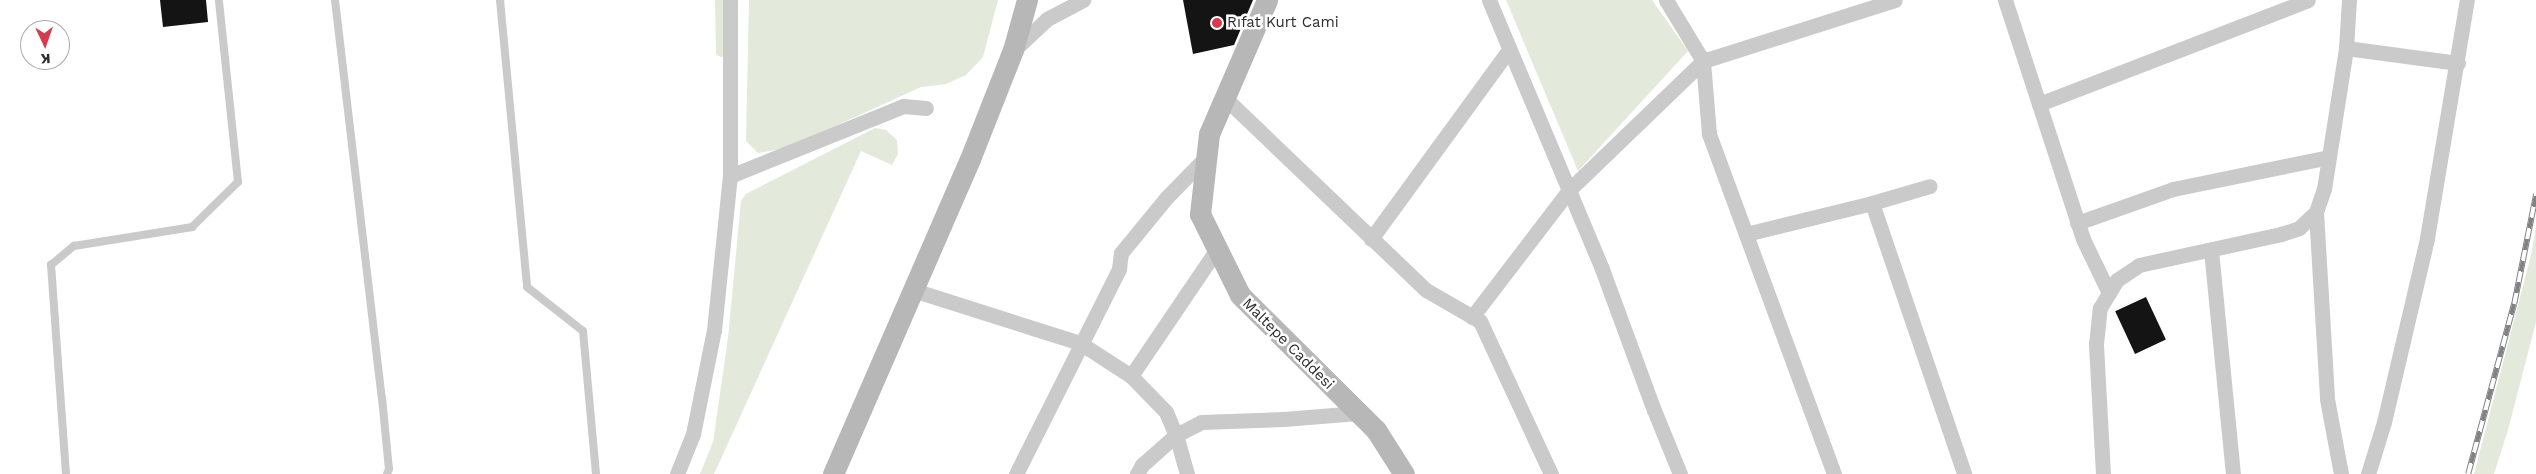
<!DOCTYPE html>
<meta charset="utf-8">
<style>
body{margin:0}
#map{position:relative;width:2536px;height:474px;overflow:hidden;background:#fff;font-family:"Work Sans",sans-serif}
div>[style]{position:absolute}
.green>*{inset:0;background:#e3e9db}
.building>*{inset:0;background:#141414;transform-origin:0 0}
.lane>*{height:8px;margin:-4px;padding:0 4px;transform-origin:4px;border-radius:4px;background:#cacaca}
.street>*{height:15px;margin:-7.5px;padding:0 7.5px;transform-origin:7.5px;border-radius:7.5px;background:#cacaca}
.secondary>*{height:21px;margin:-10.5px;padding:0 10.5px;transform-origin:10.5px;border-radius:10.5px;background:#b7b7b7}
.rail>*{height:5.5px;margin-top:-2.75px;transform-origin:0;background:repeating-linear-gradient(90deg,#fff 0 11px,#828282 0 22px);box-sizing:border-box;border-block:1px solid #828282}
.dots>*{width:14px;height:14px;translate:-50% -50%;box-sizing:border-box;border:2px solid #fff;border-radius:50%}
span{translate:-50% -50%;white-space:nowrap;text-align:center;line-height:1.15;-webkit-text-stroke:5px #fff;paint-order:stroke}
.poi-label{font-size:15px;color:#2d2d2d}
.left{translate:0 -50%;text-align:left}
.street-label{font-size:15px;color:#2d2d2d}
.north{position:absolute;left:20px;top:20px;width:50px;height:50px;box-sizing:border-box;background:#fff;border:1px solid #ababab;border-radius:50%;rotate:177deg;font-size:14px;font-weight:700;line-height:20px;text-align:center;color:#2d2d2d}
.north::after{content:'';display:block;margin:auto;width:18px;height:22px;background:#d73b4b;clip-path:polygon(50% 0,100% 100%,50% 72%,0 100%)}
</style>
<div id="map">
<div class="green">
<i style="clip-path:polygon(715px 0,725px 0,726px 55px,721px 57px,716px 55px)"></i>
<i style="clip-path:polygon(749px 0,998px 0,983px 57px,966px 75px,946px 84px,921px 87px,787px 148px,758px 153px,746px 141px)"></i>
<i style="clip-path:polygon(1506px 0,1652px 0,1688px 51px,1578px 171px)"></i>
<i style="clip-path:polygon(875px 128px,886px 130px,897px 140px,898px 154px,892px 165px,861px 151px,714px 474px,700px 474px,713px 442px,728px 338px,741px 201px,746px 194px)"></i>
<i style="clip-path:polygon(2536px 227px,2536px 322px,2508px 430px,2494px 474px,2474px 474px,2531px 255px)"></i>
</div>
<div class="building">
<i style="clip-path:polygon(160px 0,206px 0,208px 22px,163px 27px)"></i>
<i style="clip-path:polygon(1183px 0,1253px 0,1234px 45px,1193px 54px)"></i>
<i style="left:2146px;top:297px;width:47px;height:34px;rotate:65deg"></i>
</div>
<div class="lane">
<i style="left:335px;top:0;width:401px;rotate:83.3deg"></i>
<i style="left:382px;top:398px;width:71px;rotate:84.4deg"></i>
<i style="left:389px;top:469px;width:5px;rotate:112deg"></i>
<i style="left:500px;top:0;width:288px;rotate:84.6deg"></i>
<i style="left:527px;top:287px;width:71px;rotate:38.2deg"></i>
<i style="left:583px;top:331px;width:144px;rotate:84.8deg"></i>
<i style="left:66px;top:474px;width:210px;rotate:-94.1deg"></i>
<i style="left:51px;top:265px;width:30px;rotate:-40deg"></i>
<i style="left:74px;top:246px;width:120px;rotate:-9.1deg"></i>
<i style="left:192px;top:227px;width:64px;rotate:-44.4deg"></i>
<i style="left:238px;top:182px;width:183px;rotate:-96deg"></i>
</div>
<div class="street">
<i style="left:1489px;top:0;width:292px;rotate:67.2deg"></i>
<i style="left:1602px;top:269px;width:150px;rotate:69.8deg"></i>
<i style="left:1654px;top:410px;width:69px;rotate:67.9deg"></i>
<i style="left:1666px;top:0;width:71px;rotate:58.8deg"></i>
<i style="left:1703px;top:61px;width:73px;rotate:85.3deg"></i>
<i style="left:1709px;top:134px;width:362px;rotate:69.8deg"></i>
<i style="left:2005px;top:0;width:251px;rotate:71.9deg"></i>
<i style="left:2083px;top:239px;width:60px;rotate:64.3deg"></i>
<i style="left:2346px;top:48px;width:113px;rotate:7.6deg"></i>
<i style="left:1014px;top:50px;width:45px;rotate:-43.2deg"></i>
<i style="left:1047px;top:19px;width:41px;rotate:-27.8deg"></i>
<i style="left:1225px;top:98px;width:278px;rotate:43.7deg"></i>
<i style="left:1426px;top:290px;width:62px;rotate:29.9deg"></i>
<i style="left:1480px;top:321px;width:169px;rotate:65.1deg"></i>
<i style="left:2039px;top:104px;width:288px;rotate:-21.1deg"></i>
<i style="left:730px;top:176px;width:187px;rotate:-22deg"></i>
<i style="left:903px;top:106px;width:23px;rotate:5deg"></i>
<i style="left:1872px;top:203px;width:286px;rotate:71.2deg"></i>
<i style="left:2316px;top:212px;width:187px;rotate:86.6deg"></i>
<i style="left:2327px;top:399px;width:76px;rotate:79.4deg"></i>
<i style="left:2077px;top:223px;width:102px;rotate:-19.5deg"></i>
<i style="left:2173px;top:189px;width:159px;rotate:-11.6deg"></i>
<i style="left:1746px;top:234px;width:130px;rotate:-13.8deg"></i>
<i style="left:1872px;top:203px;width:60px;rotate:-16.3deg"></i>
<i style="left:1371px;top:239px;width:234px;rotate:-53.9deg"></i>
<i style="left:2211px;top:250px;width:225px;rotate:84.4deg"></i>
<i style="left:913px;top:290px;width:175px;rotate:17.6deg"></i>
<i style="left:1080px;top:343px;width:61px;rotate:32.9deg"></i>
<i style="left:1131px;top:376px;width:50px;rotate:45.8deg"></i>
<i style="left:1166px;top:412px;width:25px;rotate:67deg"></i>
<i style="left:1176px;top:435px;width:41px;rotate:74.2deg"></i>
<i style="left:1472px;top:317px;width:160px;rotate:-52.6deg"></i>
<i style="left:1569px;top:190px;width:186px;rotate:-43.9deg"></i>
<i style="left:1703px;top:61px;width:201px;rotate:-17.6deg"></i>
<i style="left:1131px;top:376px;width:153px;rotate:-55.9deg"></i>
<i style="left:677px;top:474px;width:43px;rotate:-68.2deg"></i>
<i style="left:693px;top:434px;width:106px;rotate:-78.6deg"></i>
<i style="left:714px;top:330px;width:155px;rotate:-84.1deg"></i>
<i style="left:730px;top:176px;width:176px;rotate:-90deg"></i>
<i style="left:1016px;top:474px;width:229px;rotate:-63.3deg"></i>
<i style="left:1119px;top:269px;width:16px;rotate:-83deg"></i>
<i style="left:1121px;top:253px;width:72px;rotate:-50.6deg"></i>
<i style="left:1167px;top:197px;width:56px;rotate:-45.7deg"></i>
<i style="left:1137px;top:474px;width:10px;rotate:-61deg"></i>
<i style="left:1142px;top:465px;width:45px;rotate:-41.4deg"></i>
<i style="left:1176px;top:435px;width:28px;rotate:-27deg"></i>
<i style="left:1201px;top:422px;width:83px;rotate:-2.1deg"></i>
<i style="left:1284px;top:419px;width:74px;rotate:-4.6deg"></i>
<i style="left:2103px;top:474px;width:130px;rotate:-93.1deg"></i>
<i style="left:2096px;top:344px;width:36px;rotate:-84deg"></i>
<i style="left:2100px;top:308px;width:33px;rotate:-59deg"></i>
<i style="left:2117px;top:280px;width:27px;rotate:-34deg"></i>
<i style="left:2139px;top:265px;width:145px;rotate:-12.3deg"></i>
<i style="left:2281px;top:234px;width:19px;rotate:-18deg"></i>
<i style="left:2299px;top:228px;width:23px;rotate:-43deg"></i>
<i style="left:2316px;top:212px;width:24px;rotate:-71deg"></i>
<i style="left:2324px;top:189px;width:143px;rotate:-81.1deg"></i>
<i style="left:2346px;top:48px;width:48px;rotate:-86.4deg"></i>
<i style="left:2368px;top:474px;width:54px;rotate:-72.9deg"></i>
<i style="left:2384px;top:422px;width:189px;rotate:-76.8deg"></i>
<i style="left:2427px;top:238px;width:241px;rotate:-80.5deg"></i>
</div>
<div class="secondary">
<i style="left:1267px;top:0;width:146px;rotate:113.4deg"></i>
<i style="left:1209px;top:134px;width:81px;rotate:96.4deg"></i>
<i style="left:1200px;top:214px;width:90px;rotate:63.7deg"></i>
<i style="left:1240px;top:295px;width:192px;rotate:44.8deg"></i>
<i style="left:1376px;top:430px;width:52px;rotate:57.5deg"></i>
<i style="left:833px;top:474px;width:344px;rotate:-66.5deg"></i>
<i style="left:970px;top:159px;width:117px;rotate:-68.5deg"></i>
<i style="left:1013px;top:50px;width:52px;rotate:-74.4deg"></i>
</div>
<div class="rail">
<i style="left:2468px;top:474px;width:176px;rotate:-74.9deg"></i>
<i style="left:2514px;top:304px;width:112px;rotate:-78.7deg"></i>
</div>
<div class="dots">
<i style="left:1217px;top:23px;background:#d73b4b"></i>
</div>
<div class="poi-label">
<span class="left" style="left:1227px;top:23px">Rıfat Kurt Cami</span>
</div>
<div class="street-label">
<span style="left:1288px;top:344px;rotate:45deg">Maltepe Caddesi</span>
</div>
<div class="north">K</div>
</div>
